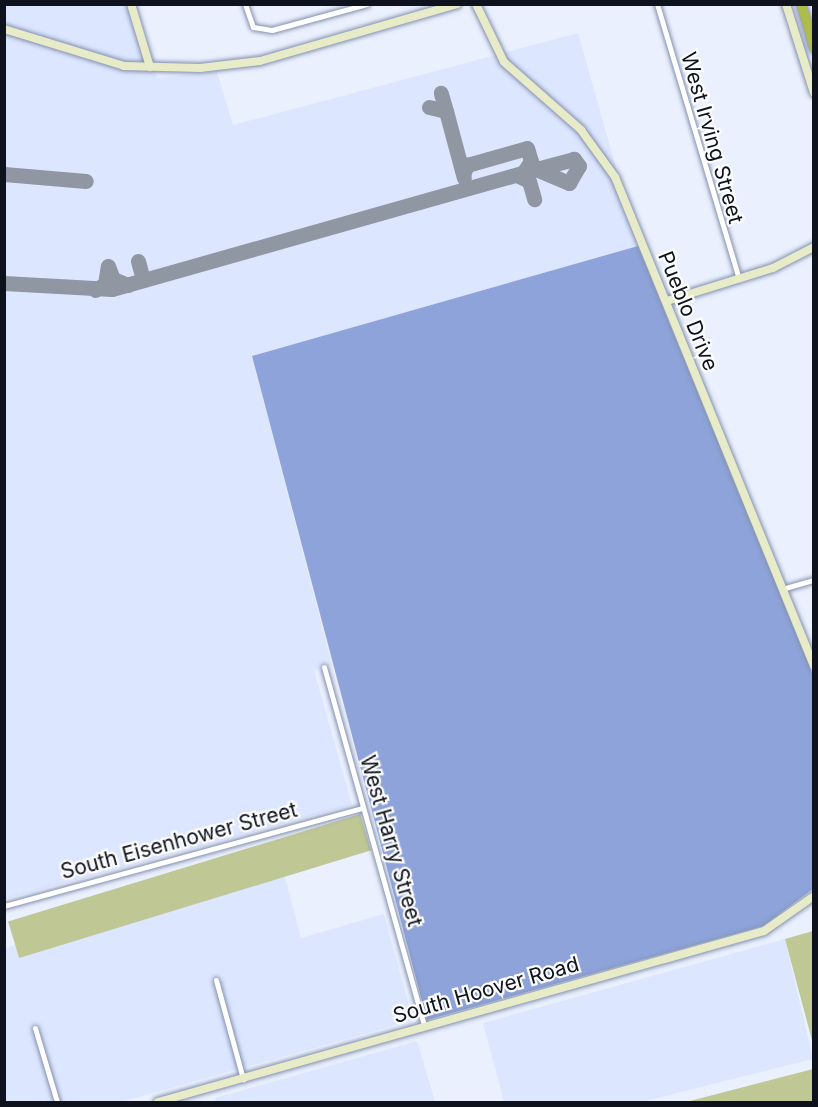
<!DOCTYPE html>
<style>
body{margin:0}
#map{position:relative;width:818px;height:1107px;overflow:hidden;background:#eaf0fd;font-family:Inter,sans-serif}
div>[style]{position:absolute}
.built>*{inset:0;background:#dde6ff}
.green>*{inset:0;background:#bfc795;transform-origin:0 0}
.water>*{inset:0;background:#8ea3d9}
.taxiway>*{height:15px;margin:-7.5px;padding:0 7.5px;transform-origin:7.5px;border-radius:7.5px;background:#9096a2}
.roads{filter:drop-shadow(0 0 2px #8490ae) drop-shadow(0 0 2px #8490ae)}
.street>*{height:5px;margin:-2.5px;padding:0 2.5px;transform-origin:2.5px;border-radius:2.5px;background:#fff}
.secondary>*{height:8px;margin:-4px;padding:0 4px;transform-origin:4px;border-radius:4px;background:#e7ebc8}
.highway>*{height:9px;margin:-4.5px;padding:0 4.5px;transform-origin:4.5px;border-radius:4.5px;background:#aebc49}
span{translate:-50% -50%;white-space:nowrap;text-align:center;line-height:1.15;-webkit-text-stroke:4.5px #fdfdfd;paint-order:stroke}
.street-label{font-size:21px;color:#0d121d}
.frame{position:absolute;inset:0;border:6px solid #0d121d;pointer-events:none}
</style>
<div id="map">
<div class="built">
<i style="clip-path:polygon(5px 5px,136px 5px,157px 78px,217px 72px,233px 125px,578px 33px,638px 246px,252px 357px,332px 665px,314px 670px,352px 805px,5px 899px)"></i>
<i style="clip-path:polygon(284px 874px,301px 938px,384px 914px,413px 1020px,121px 1102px,5px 1102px,5px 948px)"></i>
<i style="clip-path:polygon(785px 939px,813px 1059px,642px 1102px,504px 1102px,483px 1023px)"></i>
<i style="clip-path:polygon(417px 1041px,435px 1102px,216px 1102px,215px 1098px)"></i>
</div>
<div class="green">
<i style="left:360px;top:814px;width:38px;height:368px;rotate:73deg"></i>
<i style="clip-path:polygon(813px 931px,814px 931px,813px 1044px,785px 939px)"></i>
<i style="clip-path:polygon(813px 1069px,813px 1102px,686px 1102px)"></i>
</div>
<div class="water">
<i style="clip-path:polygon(638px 246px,813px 675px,813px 889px,763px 926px,427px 1020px,252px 356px)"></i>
</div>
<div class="taxiway">
<i style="left:429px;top:107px;width:17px;rotate:13deg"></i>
<i style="left:446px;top:111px;width:19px;rotate:-106deg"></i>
<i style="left:446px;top:111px;width:69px;rotate:75deg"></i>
<i style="left:464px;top:172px;width:8px;rotate:-67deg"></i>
<i style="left:467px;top:165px;width:62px;rotate:-15.8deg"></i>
<i style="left:527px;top:148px;width:14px;rotate:73deg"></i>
<i style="left:531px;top:161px;width:14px;rotate:124deg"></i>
<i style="left:4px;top:174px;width:82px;rotate:4.9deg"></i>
<i style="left:517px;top:175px;width:13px;rotate:27deg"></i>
<i style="left:529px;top:181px;width:19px;rotate:74deg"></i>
<i style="left:138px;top:261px;width:11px;rotate:75deg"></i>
<i style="left:4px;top:283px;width:108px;rotate:3.2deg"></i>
<i style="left:112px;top:289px;width:441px;rotate:-15.8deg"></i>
<i style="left:536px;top:169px;width:36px;rotate:23deg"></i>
<i style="left:569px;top:183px;width:20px;rotate:-60deg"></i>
<i style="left:579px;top:166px;width:9px;rotate:-126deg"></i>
<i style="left:574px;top:159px;width:39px;rotate:165deg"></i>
<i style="left:95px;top:290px;width:12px;rotate:-31deg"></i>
<i style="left:105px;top:284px;width:18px;rotate:-81deg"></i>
<i style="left:108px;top:266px;width:14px;rotate:69deg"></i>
<i style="left:113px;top:279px;width:16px;rotate:22deg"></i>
</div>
<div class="roads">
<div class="street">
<i style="left:245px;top:4px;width:24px;rotate:71deg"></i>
<i style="left:253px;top:27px;width:19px;rotate:9deg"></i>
<i style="left:272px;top:30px;width:98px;rotate:-15.3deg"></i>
<i style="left:657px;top:4px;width:287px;rotate:73.4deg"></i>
<i style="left:782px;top:589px;width:33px;rotate:-16deg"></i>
<i style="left:324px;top:667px;width:373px;rotate:74.4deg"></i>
<i style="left:4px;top:906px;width:372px;rotate:-15.3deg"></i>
<i style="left:216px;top:980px;width:103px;rotate:74.7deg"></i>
<i style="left:35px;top:1028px;width:77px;rotate:73.4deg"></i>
</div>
<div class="secondary">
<i style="left:131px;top:4px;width:66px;rotate:73.2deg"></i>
<i style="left:476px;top:4px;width:64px;rotate:64.2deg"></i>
<i style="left:504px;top:62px;width:103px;rotate:41.4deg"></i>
<i style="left:581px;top:130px;width:58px;rotate:54.1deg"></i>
<i style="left:615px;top:177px;width:528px;rotate:67.86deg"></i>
<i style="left:786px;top:4px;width:93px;rotate:72.5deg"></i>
<i style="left:4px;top:29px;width:126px;rotate:17.1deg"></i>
<i style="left:124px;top:66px;width:76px;rotate:1.5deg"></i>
<i style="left:200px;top:68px;width:60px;rotate:-6.7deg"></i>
<i style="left:260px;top:61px;width:205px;rotate:-16.1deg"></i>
<i style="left:667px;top:301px;width:111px;rotate:-17.3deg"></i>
<i style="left:773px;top:268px;width:46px;rotate:-27.1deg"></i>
<i style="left:158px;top:1102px;width:630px;rotate:-15.76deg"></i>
<i style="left:764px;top:931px;width:61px;rotate:-35deg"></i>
</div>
<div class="highway">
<i style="left:801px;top:4px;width:46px;rotate:73.5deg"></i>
</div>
</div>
<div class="street-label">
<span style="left:712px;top:138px;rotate:74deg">West Irving Street</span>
<span style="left:688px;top:311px;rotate:68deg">Pueblo Drive</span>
<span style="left:179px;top:841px;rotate:-15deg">South Eisenhower Street</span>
<span style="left:391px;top:841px;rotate:74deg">West Harry Street</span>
<span style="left:486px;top:990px;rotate:-16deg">South Hoover Road</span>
</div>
<div class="frame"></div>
</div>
